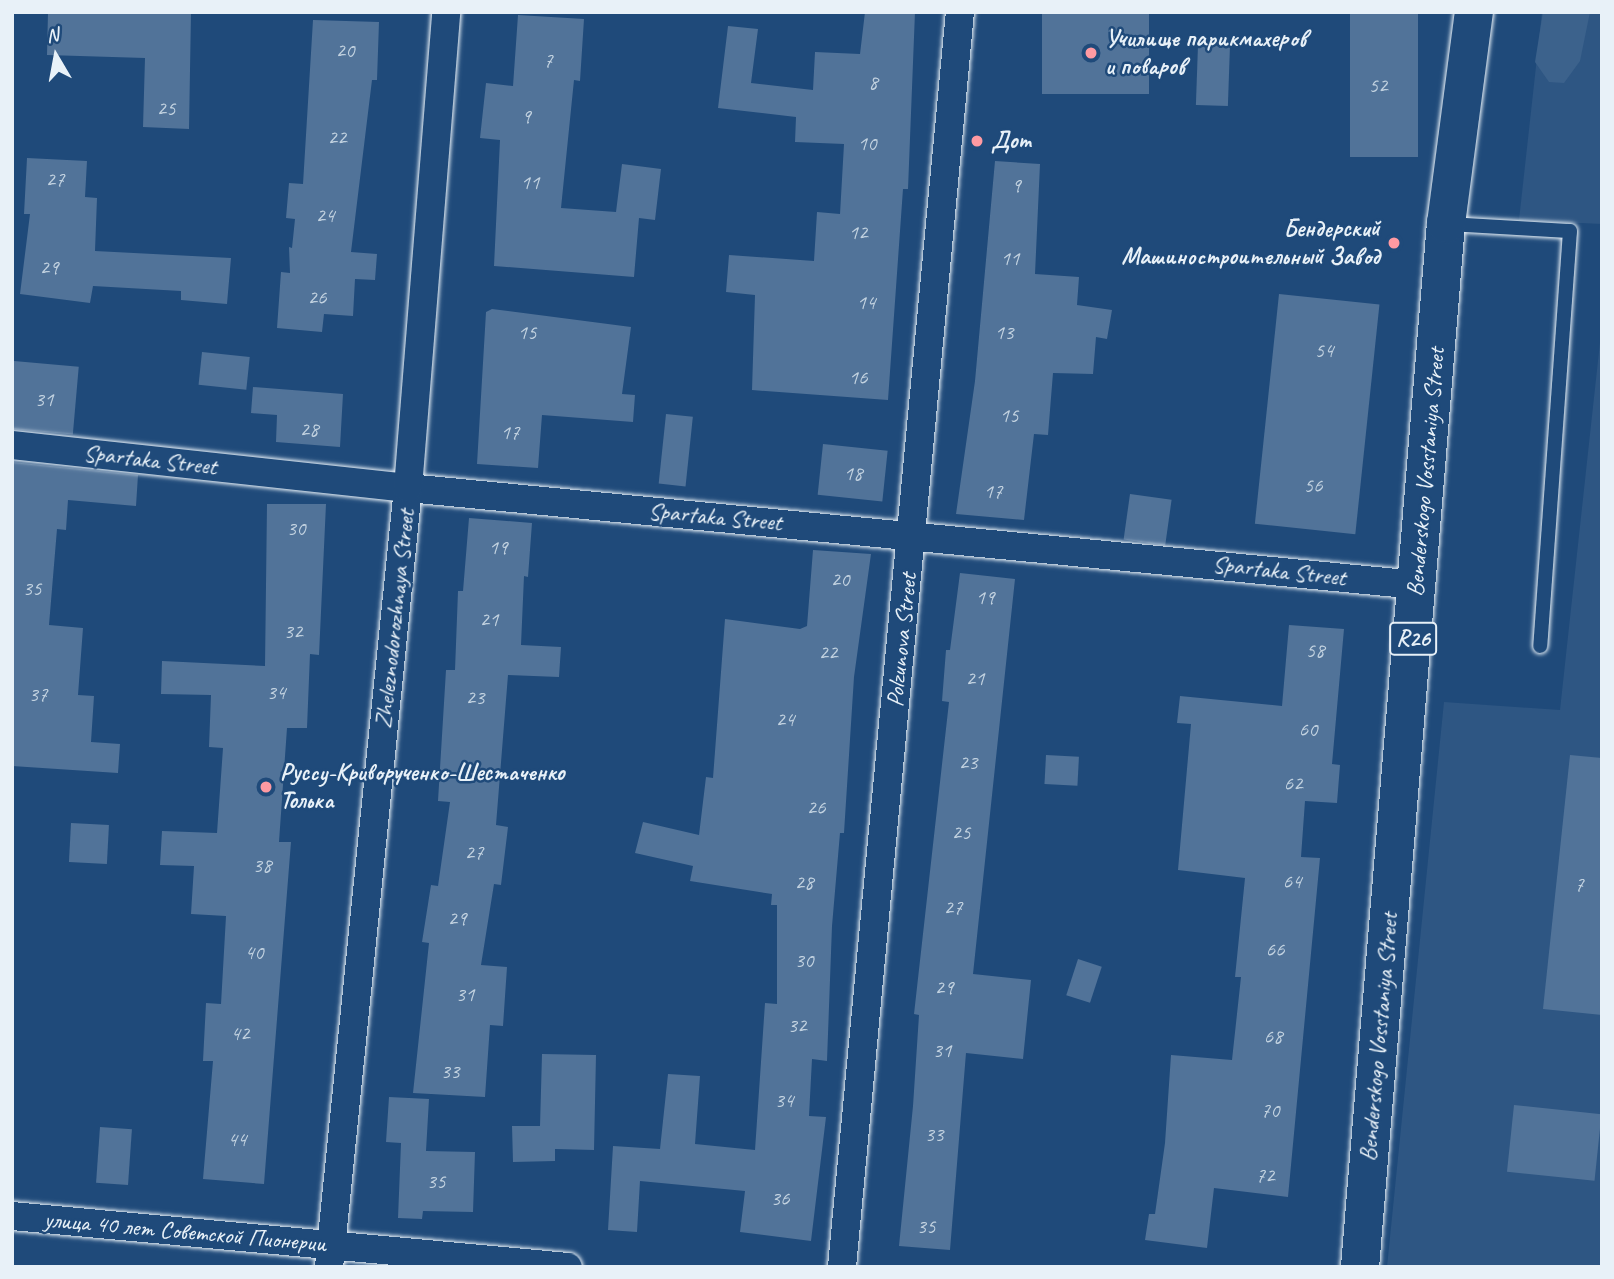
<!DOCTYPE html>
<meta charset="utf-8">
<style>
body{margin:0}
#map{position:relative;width:1614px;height:1279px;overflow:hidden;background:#1f4a7a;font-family:Caveat,sans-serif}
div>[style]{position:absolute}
.built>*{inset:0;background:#2e5683}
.green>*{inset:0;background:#3c628c}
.building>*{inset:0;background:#517399;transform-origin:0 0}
.roads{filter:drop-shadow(0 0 2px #e8f1f8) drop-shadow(0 0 2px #e8f1f8)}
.lane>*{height:14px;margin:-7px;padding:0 7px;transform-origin:7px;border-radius:7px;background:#1f4a7a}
.street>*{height:28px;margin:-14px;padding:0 14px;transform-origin:14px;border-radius:14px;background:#1f4a7a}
.primary>*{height:38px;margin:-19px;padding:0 19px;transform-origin:19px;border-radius:19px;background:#1f4a7a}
.dots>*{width:19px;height:19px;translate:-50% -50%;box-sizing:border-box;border:4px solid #1f4a7a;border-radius:50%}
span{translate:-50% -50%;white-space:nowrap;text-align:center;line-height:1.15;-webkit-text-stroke:5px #1f4a7a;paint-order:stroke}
.number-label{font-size:21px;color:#c2d2e0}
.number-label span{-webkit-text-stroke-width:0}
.shield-label span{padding:2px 5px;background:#1f4a7a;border:2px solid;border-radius:5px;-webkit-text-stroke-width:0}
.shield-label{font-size:23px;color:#e8f1f8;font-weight:700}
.poi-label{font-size:24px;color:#e8f1f8;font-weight:700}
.left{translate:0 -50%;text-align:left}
.right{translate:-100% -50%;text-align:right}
.street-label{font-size:24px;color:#e8f1f8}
.frame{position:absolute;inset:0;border:14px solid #e8f1f8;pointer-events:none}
.north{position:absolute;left:21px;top:21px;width:70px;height:70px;-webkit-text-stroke:5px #1f4a7a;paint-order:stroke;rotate:350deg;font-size:19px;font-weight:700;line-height:28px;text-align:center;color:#e8f1f8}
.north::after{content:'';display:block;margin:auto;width:24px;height:32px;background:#e8f1f8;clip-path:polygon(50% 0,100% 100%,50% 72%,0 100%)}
</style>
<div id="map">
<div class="built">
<i style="clip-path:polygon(1542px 12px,1602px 12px,1602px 224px,1519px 220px)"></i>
<i style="clip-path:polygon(1602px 324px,1602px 1267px,1387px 1267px,1444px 702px,1560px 710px)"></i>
</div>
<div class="green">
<i style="clip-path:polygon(1543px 12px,1590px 12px,1580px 61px,1564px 83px,1549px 82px,1535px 62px)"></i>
</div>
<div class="building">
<i style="clip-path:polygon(48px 12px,191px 12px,189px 129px,143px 127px,145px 58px,47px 55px)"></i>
<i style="clip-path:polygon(865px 12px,915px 12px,908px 189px,903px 189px,888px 400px,752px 390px,755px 295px,726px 292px,729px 255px,814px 261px,817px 212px,840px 214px,844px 144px,795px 142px,796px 117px,718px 108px,728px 26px,758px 29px,751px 83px,813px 90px,815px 52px,860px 54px)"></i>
<i style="left:1042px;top:12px;width:107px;height:82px"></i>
<i style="left:1350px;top:12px;width:68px;height:145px"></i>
<i style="clip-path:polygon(518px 15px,584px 19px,580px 81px,574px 80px,561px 208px,616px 212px,622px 164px,661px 169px,655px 220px,639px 218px,634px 277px,494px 266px,500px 140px,480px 138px,486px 83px,513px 86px)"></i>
<i style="clip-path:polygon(313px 20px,379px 22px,377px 80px,372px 80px,351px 252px,377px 254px,375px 280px,355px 279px,353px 316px,324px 314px,322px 332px,277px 328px,281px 272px,290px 273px,289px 247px,292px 248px,295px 219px,286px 218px,289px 183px,303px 184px)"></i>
<i style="left:1198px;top:45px;width:32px;height:60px;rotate:2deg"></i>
<i style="clip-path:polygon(27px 158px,87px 161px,85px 197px,97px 198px,95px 251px,231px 258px,227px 304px,181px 300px,181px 291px,93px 286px,90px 303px,20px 294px,30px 214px,24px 214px)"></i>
<i style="clip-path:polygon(995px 161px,1040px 164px,1035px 274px,1079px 277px,1077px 305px,1112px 310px,1107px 339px,1096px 337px,1093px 374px,1053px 373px,1048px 435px,1034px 434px,1024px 520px,956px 514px,975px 381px)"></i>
<i style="left:1279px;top:294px;width:101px;height:231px;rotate:6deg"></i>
<i style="clip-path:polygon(492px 309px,631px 327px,622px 394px,635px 395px,633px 422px,542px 415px,538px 468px,477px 464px,486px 312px)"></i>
<i style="left:202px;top:352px;width:48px;height:33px;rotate:6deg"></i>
<i style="left:14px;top:361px;width:65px;height:68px;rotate:5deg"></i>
<i style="clip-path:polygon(253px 387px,343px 394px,340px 447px,276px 442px,277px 415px,251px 413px)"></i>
<i style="left:666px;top:414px;width:27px;height:70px;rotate:6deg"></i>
<i style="left:823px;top:444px;width:65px;height:51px;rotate:6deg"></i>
<i style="clip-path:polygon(12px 462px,138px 475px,136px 506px,68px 500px,66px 530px,57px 529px,49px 625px,83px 628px,78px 695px,94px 696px,91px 742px,120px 744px,118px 773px,12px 766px)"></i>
<i style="left:1130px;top:494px;width:42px;height:46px;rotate:8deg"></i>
<i style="clip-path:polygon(267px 504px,326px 504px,319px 655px,310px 654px,307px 728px,287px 728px,279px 842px,291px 842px,264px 1184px,203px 1179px,213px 1061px,203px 1061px,206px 1003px,221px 1004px,226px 916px,191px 914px,194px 866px,160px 865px,162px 831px,217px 833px,223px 748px,209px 747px,211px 695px,161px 694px,162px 661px,265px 666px)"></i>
<i style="clip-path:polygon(469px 518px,532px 523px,528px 577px,524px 576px,521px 645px,561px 647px,559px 677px,508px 675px,496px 825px,508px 827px,501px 885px,494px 884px,481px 965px,507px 967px,503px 1026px,490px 1025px,485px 1097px,413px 1093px,429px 943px,422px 942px,431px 885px,438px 886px,450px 802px,438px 801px,446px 670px,455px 670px,458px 591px,463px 591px)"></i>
<i style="clip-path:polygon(813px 550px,871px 554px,854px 677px,844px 833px,840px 833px,832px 926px,827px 1061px,812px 1059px,809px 1116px,826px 1117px,811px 1241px,740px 1232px,745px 1191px,640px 1181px,637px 1232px,608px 1230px,613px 1146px,660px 1149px,668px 1074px,700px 1076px,695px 1144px,755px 1150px,765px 1003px,777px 1004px,777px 905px,771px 905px,772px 894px,690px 881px,693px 866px,635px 853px,643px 822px,699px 835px,706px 777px,713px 778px,725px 619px,800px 629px,807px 626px)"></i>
<i style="clip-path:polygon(960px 573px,1015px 579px,973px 974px,1031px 980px,1023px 1059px,966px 1053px,950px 1250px,899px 1246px,913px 1106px,919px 1015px,914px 1014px,949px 702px,942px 701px,946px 650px,950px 650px)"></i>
<i style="clip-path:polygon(1289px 625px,1344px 629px,1332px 764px,1340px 765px,1337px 803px,1305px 801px,1301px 857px,1320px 858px,1288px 1197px,1214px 1188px,1207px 1248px,1145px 1240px,1149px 1214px,1155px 1214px,1165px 1143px,1171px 1055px,1232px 1060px,1241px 977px,1235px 977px,1245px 878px,1178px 870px,1191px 724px,1177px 723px,1180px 696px,1282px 706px)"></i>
<i style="left:1046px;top:755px;width:33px;height:29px;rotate:3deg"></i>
<i style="clip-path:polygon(1570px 755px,1602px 758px,1602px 1015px,1543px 1009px)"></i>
<i style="left:71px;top:823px;width:38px;height:39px;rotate:3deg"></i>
<i style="left:1078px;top:959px;width:25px;height:38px;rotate:18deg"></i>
<i style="clip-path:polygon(542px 1054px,596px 1055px,594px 1150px,555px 1149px,555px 1161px,513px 1162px,512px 1126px,540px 1126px)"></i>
<i style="clip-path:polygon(389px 1097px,429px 1099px,426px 1151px,475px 1152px,473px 1212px,423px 1211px,422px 1219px,398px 1218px,401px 1143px,386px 1142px)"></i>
<i style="left:1514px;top:1105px;width:88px;height:67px;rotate:6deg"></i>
<i style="left:100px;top:1127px;width:32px;height:56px;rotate:4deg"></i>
</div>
<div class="roads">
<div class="lane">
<i style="left:1447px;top:224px;width:123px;rotate:3.3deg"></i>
<i style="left:1570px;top:231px;width:416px;rotate:94.1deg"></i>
</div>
<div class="street">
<i style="left:12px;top:445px;width:398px;rotate:6.2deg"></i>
<i style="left:408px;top:488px;width:1014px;rotate:5.49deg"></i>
<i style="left:12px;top:1216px;width:558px;rotate:5.24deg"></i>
<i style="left:329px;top:1267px;width:783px;rotate:-84.21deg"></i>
<i style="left:408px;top:488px;width:478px;rotate:-85.4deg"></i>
<i style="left:842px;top:1267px;width:1261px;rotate:-84.63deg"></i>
</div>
<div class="primary">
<i style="left:1360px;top:1267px;width:1047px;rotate:-85.29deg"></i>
<i style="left:1446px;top:224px;width:214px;rotate:-82.5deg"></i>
</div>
</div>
<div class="dots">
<i style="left:1091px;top:53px;background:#ff9aa2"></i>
<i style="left:977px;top:141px;background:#ff9aa2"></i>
<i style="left:1394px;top:243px;background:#ff9aa2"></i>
<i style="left:266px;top:787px;background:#ff9aa2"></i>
</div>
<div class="number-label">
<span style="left:345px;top:50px">20</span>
<span style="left:548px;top:60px">7</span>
<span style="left:873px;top:82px">8</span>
<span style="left:1378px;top:85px">52</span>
<span style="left:166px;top:108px">25</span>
<span style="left:526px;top:116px">9</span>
<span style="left:337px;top:137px">22</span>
<span style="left:867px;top:143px">10</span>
<span style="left:55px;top:179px">27</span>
<span style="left:530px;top:182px">11</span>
<span style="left:1016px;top:185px">9</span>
<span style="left:325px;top:215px">24</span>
<span style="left:858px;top:232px">12</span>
<span style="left:1010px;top:258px">11</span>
<span style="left:49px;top:267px">29</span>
<span style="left:317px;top:297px">26</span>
<span style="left:866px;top:302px">14</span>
<span style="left:527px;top:332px">15</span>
<span style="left:1004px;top:332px">13</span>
<span style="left:1324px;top:350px">54</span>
<span style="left:858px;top:377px">16</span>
<span style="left:44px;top:399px">31</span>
<span style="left:1009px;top:415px">15</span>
<span style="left:309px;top:429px">28</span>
<span style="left:510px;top:432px">17</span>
<span style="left:853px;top:473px">18</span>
<span style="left:1313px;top:485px">56</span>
<span style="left:993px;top:491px">17</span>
<span style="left:296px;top:528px">30</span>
<span style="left:498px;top:547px">19</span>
<span style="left:840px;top:579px">20</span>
<span style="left:32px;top:588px">35</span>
<span style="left:985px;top:597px">19</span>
<span style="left:489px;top:619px">21</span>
<span style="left:293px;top:631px">32</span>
<span style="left:1315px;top:650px">58</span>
<span style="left:828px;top:652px">22</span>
<span style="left:975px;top:678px">21</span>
<span style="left:276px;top:692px">34</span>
<span style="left:38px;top:694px">37</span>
<span style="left:475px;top:697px">23</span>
<span style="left:785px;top:719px">24</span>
<span style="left:1308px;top:729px">60</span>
<span style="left:968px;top:762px">23</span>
<span style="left:1293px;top:783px">62</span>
<span style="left:816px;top:807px">26</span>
<span style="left:961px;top:832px">25</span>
<span style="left:474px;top:852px">27</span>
<span style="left:262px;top:865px">38</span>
<span style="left:1292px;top:881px">64</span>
<span style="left:804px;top:882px">28</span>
<span style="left:1579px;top:884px">7</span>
<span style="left:953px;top:907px">27</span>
<span style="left:457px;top:918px">29</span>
<span style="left:1275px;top:949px">66</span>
<span style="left:254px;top:952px">40</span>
<span style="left:804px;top:960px">30</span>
<span style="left:944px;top:987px">29</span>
<span style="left:465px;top:994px">31</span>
<span style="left:797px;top:1025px">32</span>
<span style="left:240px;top:1033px">42</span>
<span style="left:1273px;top:1036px">68</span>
<span style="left:942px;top:1050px">31</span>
<span style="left:450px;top:1071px">33</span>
<span style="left:784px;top:1100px">34</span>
<span style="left:1270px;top:1110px">70</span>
<span style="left:934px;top:1134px">33</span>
<span style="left:237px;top:1139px">44</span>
<span style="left:1265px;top:1175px">72</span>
<span style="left:436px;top:1181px">35</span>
<span style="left:780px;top:1198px">36</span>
<span style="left:926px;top:1226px">35</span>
</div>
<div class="shield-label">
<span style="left:1413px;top:639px">R26</span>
</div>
<div class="poi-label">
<span class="left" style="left:1105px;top:53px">Училище парикмахеров<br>и поваров</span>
<span class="left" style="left:991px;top:141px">Дот</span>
<span class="right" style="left:1380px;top:243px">Бендерский<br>Машиностроительный Завод</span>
<span class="left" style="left:280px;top:787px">Руссу-Криворученко-Шестаченко<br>Толька</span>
</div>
<div class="street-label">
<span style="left:150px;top:460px;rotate:6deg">Spartaka Street</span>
<span style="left:1426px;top:472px;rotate:-85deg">Benderskogo Vosstaniya Street</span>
<span style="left:715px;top:517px;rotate:5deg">Spartaka Street</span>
<span style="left:1279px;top:571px;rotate:6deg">Spartaka Street</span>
<span style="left:395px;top:619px;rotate:-84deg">Zheleznodorozhnaya Street</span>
<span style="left:902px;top:640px;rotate:-84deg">Polzunova Street</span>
<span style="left:1379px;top:1037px;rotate:-85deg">Benderskogo Vosstaniya Street</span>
<span style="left:185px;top:1232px;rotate:5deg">улица 40 лет Советской Пионерии</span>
</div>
<div class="frame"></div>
<div class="north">N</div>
</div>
